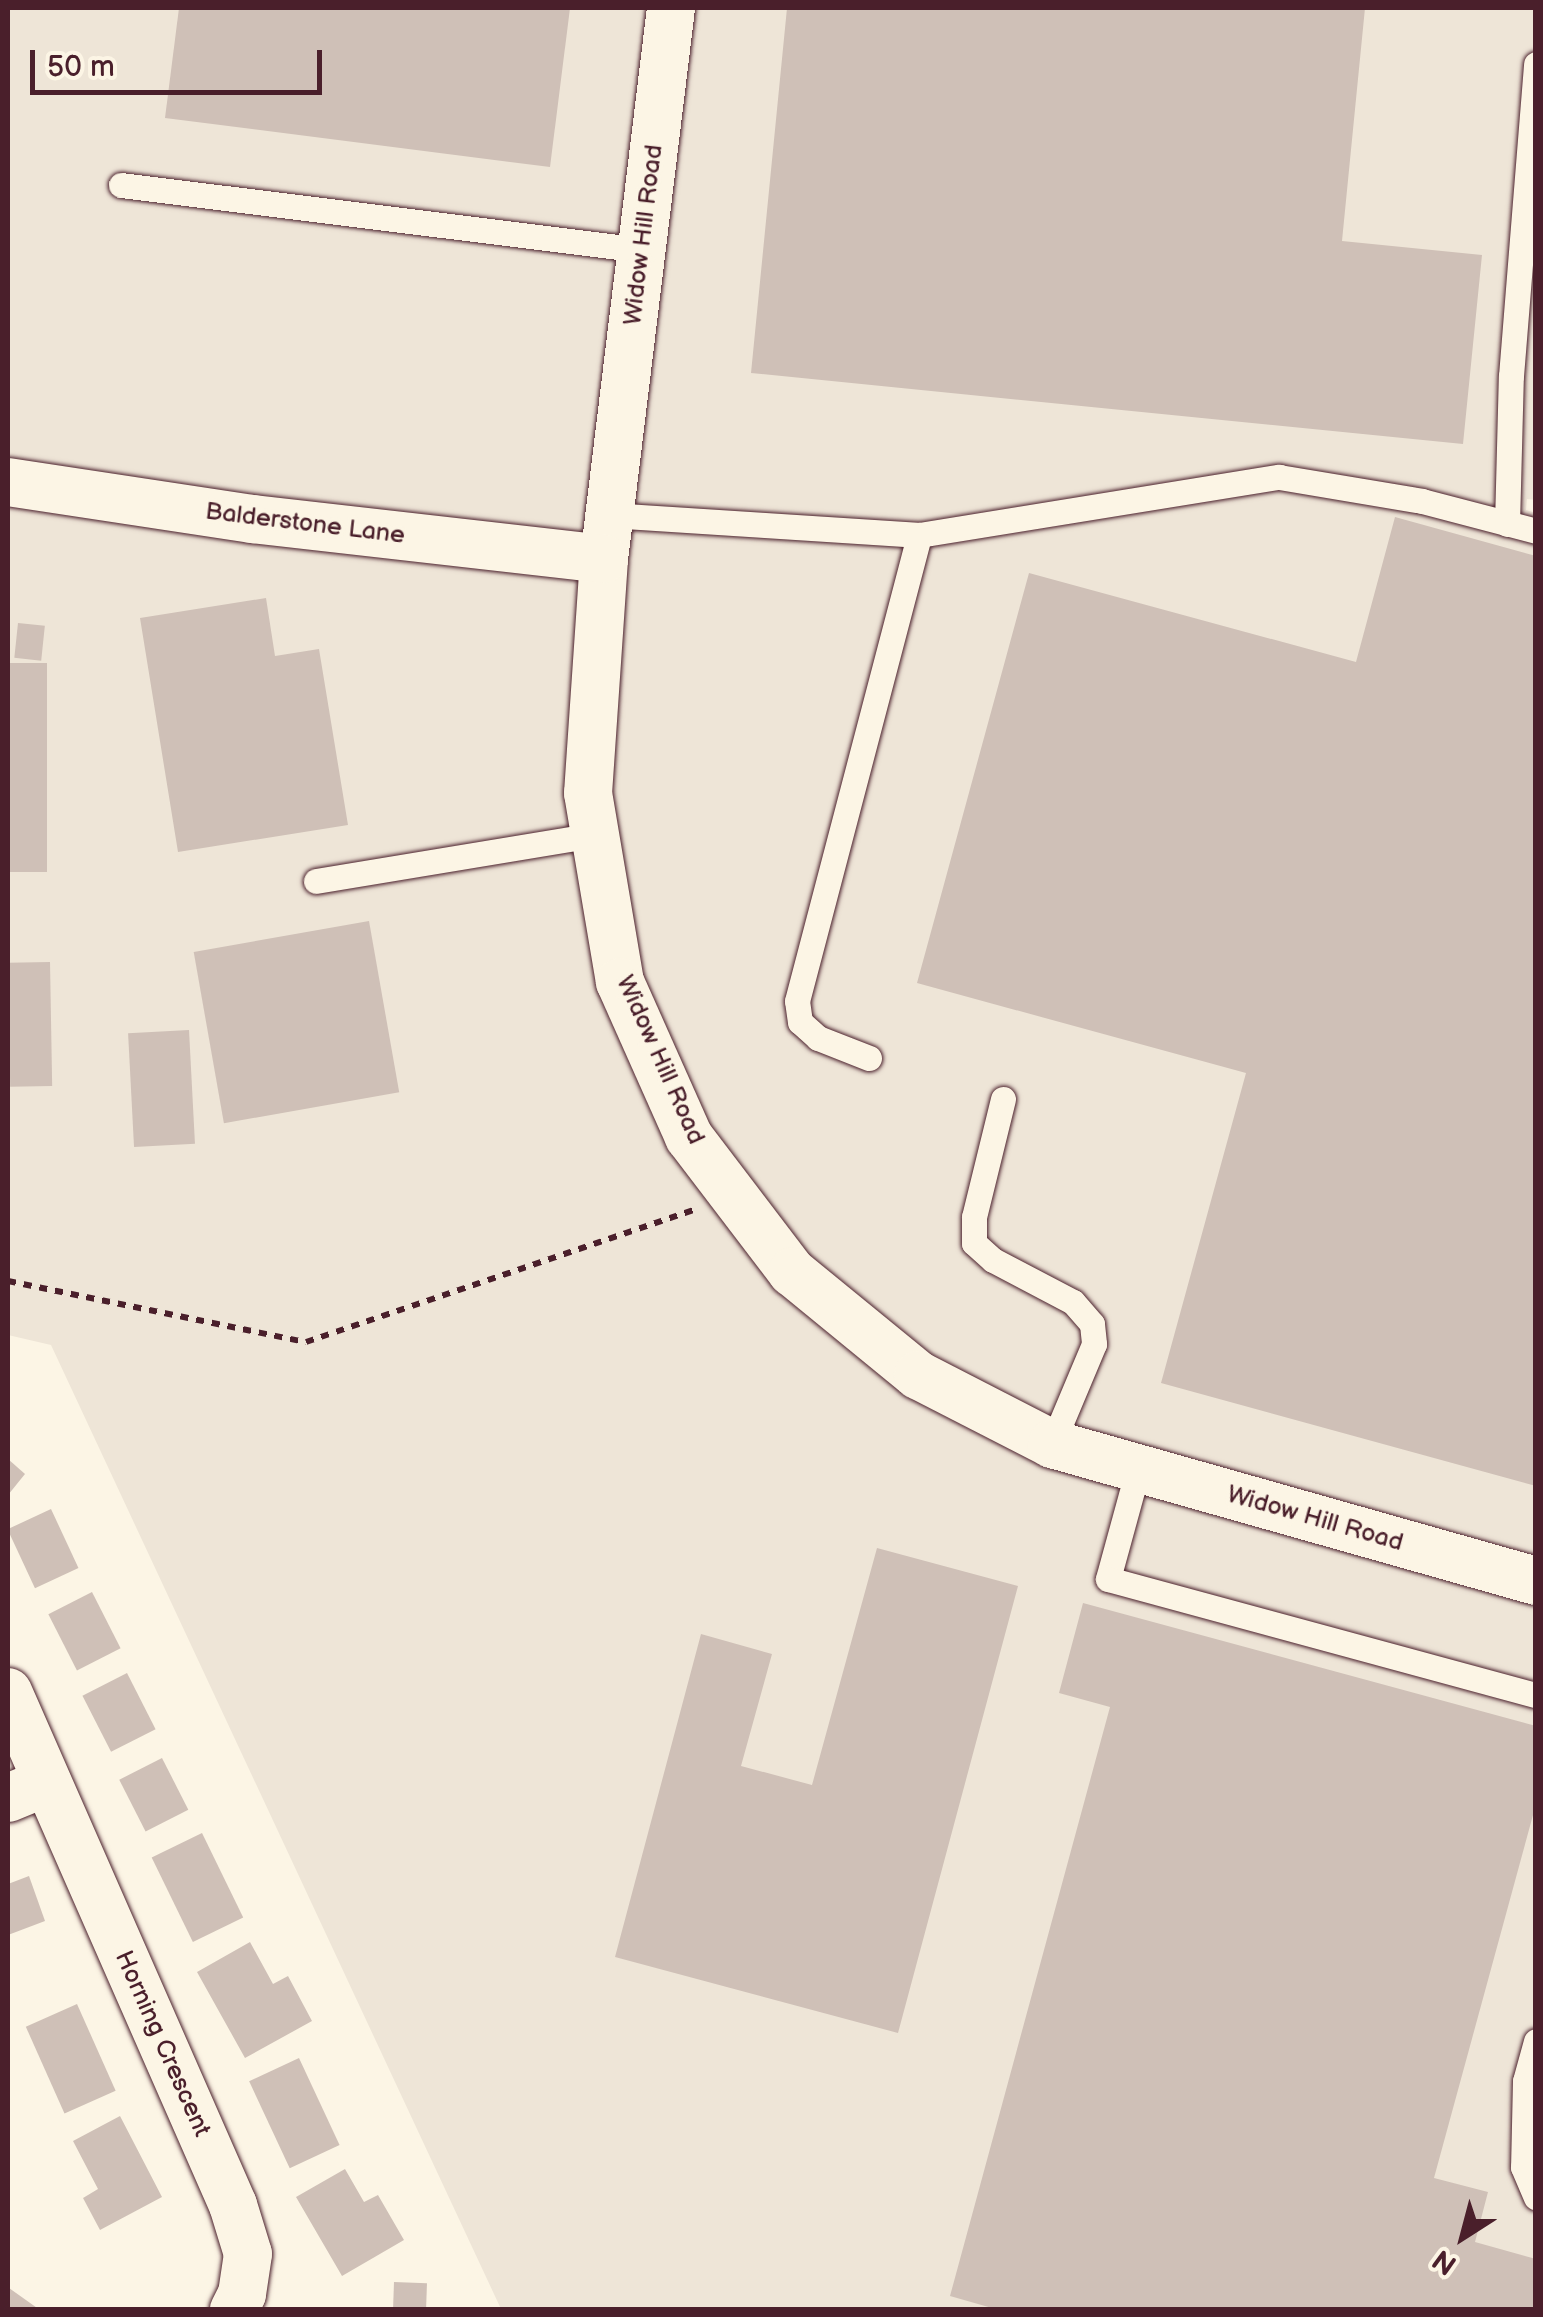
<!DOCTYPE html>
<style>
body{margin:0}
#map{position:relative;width:1543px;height:2317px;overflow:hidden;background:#fcf5e5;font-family:"Balsamiq Sans",sans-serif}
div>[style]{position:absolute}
.built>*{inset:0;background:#eee5d7}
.building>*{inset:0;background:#cfc0b7;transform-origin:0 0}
.path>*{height:6px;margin-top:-3px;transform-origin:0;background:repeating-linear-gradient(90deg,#4a1f2b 0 8px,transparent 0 16px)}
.roads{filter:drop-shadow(0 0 2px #4a1f2b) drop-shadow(0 0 2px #4a1f2b)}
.lane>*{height:25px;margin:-12.5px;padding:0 12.5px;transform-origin:12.5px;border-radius:12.5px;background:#fcf5e5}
.street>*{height:48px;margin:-24px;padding:0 24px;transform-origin:24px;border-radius:24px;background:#fcf5e5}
span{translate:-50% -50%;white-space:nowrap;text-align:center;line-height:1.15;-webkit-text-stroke:8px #fcf5e5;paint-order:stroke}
.street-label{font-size:25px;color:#4a1f2b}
.frame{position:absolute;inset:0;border:10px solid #4a1f2b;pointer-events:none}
.north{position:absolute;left:1413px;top:2187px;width:100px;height:100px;-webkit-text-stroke:8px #fcf5e5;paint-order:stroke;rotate:216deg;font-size:28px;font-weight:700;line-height:40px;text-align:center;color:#4a1f2b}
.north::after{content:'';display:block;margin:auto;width:35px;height:45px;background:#4a1f2b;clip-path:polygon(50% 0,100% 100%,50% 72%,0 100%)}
.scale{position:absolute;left:30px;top:50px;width:292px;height:45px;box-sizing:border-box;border:5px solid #4a1f2b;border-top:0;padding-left:12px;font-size:30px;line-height:35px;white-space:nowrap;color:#4a1f2b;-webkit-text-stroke:8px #fcf5e5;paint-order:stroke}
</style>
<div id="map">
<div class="built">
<i style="clip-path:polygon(8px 8px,1535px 8px,1536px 500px,1527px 499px,1526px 510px,1536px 513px,1535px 2309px,501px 2309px,51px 1345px,8px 1335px)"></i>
</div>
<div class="building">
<i style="clip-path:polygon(179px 8px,570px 8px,550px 167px,165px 118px)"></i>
<i style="clip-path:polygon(787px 8px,1365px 8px,1342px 241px,1482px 255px,1463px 444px,751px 373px)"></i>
<i style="clip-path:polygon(1395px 517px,1536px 556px,1536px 1486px,1161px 1383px,1246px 1073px,917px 983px,1029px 573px,1356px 662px)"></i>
<i style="clip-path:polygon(266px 598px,275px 656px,319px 649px,348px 825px,178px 852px,140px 618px)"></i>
<i style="left:18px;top:623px;width:27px;height:35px;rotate:6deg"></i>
<i style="left:8px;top:663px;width:39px;height:209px"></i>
<i style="left:369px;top:921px;width:174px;height:178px;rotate:80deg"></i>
<i style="left:50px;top:962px;width:124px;height:42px;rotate:89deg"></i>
<i style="left:189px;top:1030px;width:114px;height:61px;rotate:87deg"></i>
<i style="clip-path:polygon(8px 1459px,25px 1474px,8px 1495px)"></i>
<i style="left:51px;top:1509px;width:65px;height:48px;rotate:65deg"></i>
<i style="clip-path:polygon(877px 1548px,1018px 1586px,898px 2033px,615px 1957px,701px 1634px,772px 1654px,741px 1766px,812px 1785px)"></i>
<i style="left:92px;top:1592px;width:63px;height:49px;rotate:63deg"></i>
<i style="clip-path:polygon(1083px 1603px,1536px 1726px,1536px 1804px,1434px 2178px,1488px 2192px,1475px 2242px,1536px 2259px,1536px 2310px,999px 2310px,950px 2296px,1110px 1707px,1059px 1693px)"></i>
<i style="left:127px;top:1673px;width:63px;height:50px;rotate:63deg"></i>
<i style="left:162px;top:1758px;width:58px;height:48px;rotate:63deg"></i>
<i style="left:202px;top:1833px;width:94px;height:56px;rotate:64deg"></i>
<i style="clip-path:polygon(29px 1876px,45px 1921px,8px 1935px,8px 1884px)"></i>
<i style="clip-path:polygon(250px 1942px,273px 1984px,288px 1976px,312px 2021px,245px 2058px,197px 1972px)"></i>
<i style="left:77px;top:2004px;width:95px;height:56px;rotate:66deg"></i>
<i style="left:299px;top:2058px;width:96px;height:55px;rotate:65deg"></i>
<i style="clip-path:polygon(120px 2116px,162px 2197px,100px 2230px,83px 2198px,98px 2189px,73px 2141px)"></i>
<i style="clip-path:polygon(345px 2169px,364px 2202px,378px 2195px,404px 2240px,342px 2276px,296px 2197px)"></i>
<i style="left:394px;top:2282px;width:33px;height:28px;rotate:2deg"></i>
<i style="clip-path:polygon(9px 2288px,40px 2310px,8px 2310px)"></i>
</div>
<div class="path">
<i style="left:8px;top:1281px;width:304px;rotate:11.6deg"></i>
<i style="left:306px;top:1342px;width:409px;rotate:-18.8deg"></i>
</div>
<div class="roads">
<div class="lane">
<i style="left:121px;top:185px;width:525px;rotate:7.11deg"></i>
<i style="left:610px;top:515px;width:310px;rotate:3.7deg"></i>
<i style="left:919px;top:535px;width:365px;rotate:-9.2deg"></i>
<i style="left:1279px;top:477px;width:145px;rotate:9.5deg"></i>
<i style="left:1422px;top:501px;width:118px;rotate:14.7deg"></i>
<i style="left:1507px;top:524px;width:148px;rotate:-88.5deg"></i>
<i style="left:1511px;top:376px;width:313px;rotate:-85.4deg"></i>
<i style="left:316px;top:881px;width:283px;rotate:-9.4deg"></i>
<i style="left:869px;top:1058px;width:55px;rotate:-158.6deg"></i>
<i style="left:818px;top:1038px;width:24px;rotate:-138deg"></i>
<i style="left:800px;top:1022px;width:21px;rotate:-98deg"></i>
<i style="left:797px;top:1001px;width:482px;rotate:-75.3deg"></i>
<i style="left:1003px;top:1099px;width:122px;rotate:103.8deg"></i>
<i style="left:974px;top:1217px;width:26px;rotate:90deg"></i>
<i style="left:974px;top:1243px;width:25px;rotate:42deg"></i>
<i style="left:993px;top:1260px;width:90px;rotate:27.7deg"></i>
<i style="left:1073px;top:1302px;width:29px;rotate:49deg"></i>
<i style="left:1092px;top:1324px;width:20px;rotate:84deg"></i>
<i style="left:1094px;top:1344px;width:108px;rotate:112.8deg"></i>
<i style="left:1138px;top:1469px;width:114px;rotate:105.3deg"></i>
<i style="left:1108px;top:1579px;width:443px;rotate:15.2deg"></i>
<i style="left:1536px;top:2041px;width:41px;rotate:105.4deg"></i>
<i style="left:1525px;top:2081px;width:86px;rotate:91.3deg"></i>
<i style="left:1523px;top:2167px;width:33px;rotate:67deg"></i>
</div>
<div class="street">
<i style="left:671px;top:8px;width:555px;rotate:96.93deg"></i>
<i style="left:604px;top:559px;width:235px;rotate:93.9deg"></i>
<i style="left:588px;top:793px;width:192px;rotate:80.4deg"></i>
<i style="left:620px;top:982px;width:170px;rotate:66deg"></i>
<i style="left:689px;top:1137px;width:170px;rotate:52.7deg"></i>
<i style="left:792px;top:1272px;width:163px;rotate:39.3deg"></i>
<i style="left:918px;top:1375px;width:151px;rotate:27.2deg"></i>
<i style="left:1052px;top:1444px;width:503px;rotate:15.8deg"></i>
<i style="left:8px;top:482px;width:248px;rotate:8.6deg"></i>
<i style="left:253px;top:519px;width:353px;rotate:6.5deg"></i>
<i style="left:8px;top:1692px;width:560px;rotate:66.32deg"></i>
<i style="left:233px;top:2205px;width:51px;rotate:73deg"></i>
<i style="left:248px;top:2254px;width:40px;rotate:98.5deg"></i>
<i style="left:242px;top:2294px;width:18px;rotate:117deg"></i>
<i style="left:8px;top:1798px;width:42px;rotate:-22.3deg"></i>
</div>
</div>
<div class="street-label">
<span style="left:644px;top:235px;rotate:-83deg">Widow Hill Road</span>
<span style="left:305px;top:524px;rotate:7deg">Balderstone Lane</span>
<span style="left:660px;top:1060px;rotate:66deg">Widow Hill Road</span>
<span style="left:1315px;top:1519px;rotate:16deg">Widow Hill Road</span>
<span style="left:162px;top:2044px;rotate:66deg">Horning Crescent</span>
</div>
<div class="frame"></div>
<div class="north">N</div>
<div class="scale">50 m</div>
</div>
